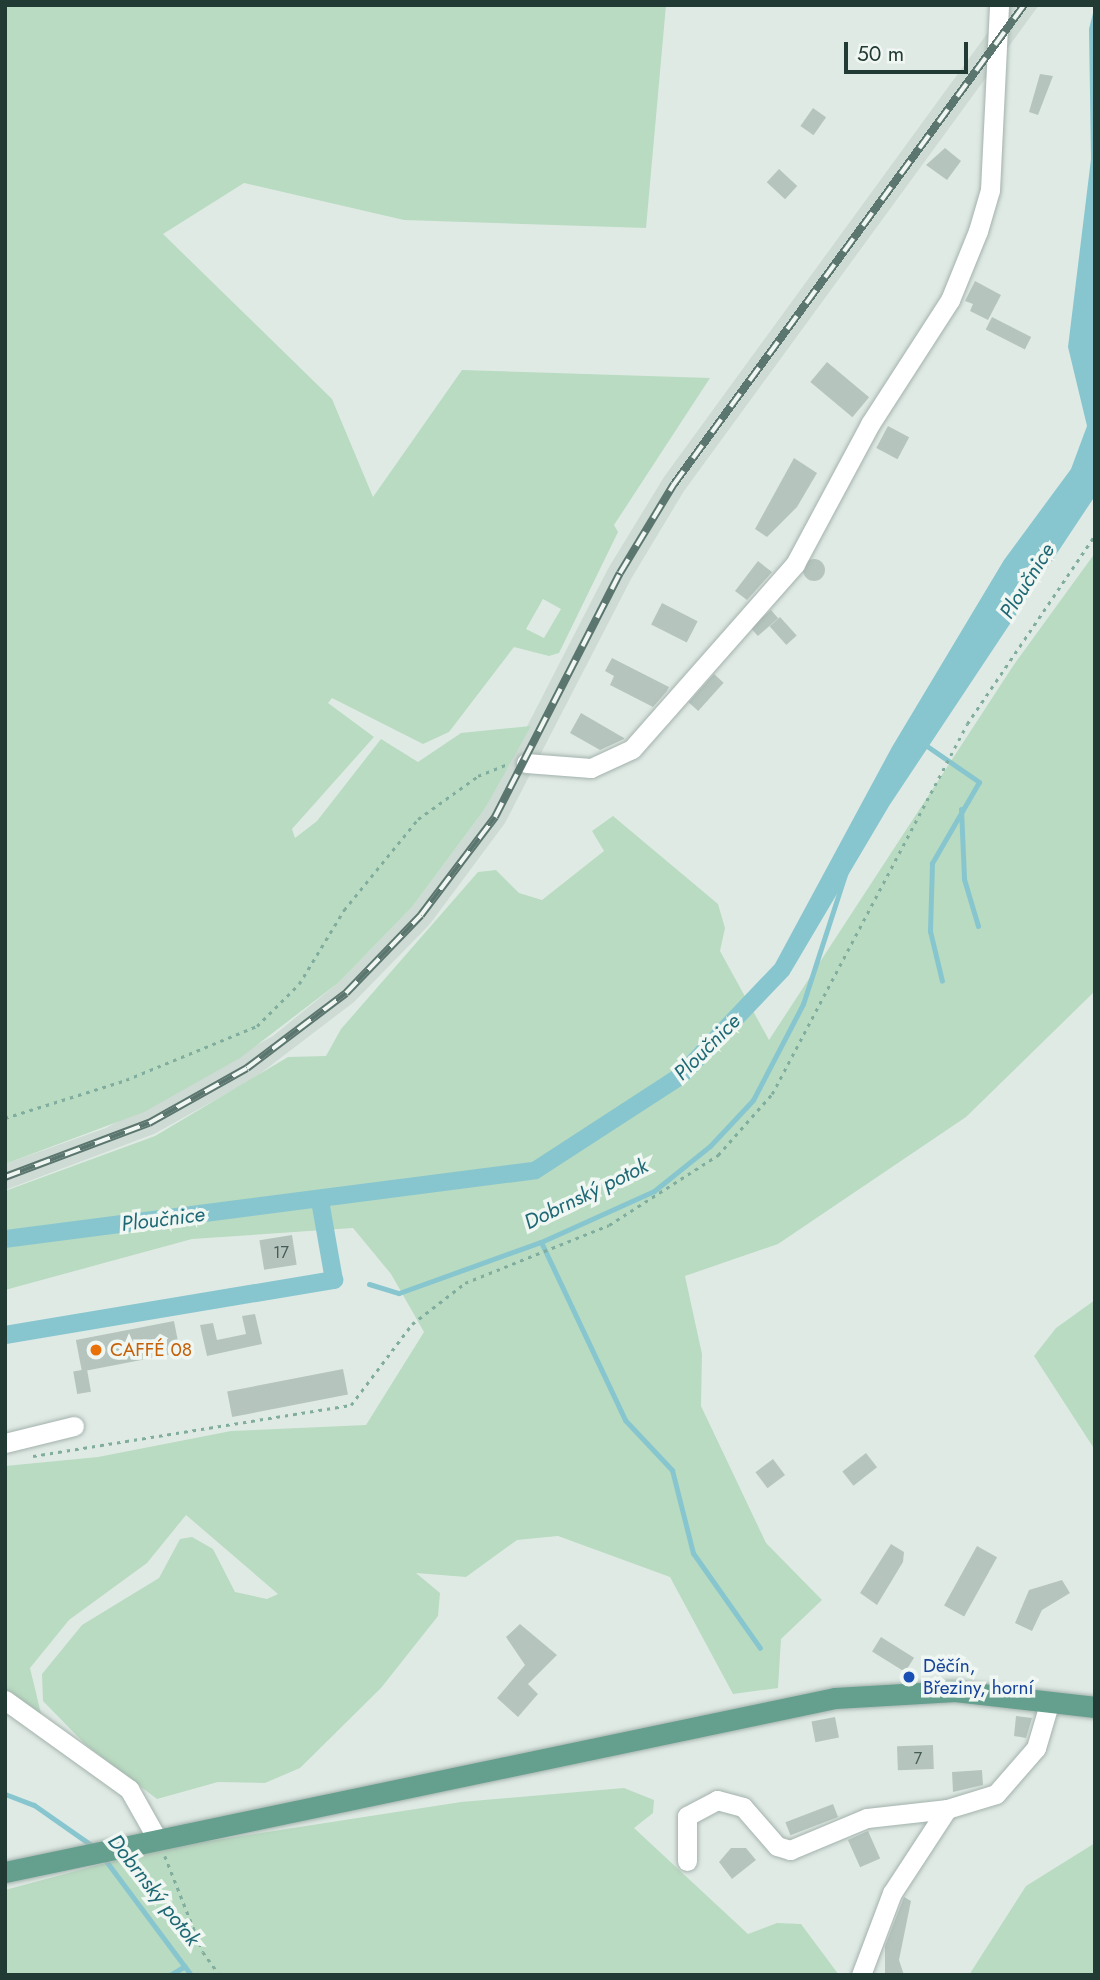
<!DOCTYPE html>
<meta charset="utf-8">
<style>
body{margin:0}
#map{position:relative;width:1100px;height:1980px;overflow:hidden;background:#e0eae5;font-family:Jost,sans-serif}
div>[style]{position:absolute}
.built>*{inset:0;background:#cedad4}
.green>*{inset:0;background:#b9dbc1}
.water>*{inset:0;background:#88c6cf}
.stream>*{height:5px;margin:-2.5px;padding:0 2.5px;transform-origin:2.5px;border-radius:2.5px;background:#88c6cf}
.canal>*{height:18px;margin:-9px;padding:0 9px;transform-origin:9px;border-radius:9px;background:#88c6cf}
.building>*{inset:0;background:#b5c5be;transform-origin:0 0}
.round{border-radius:50%}
.path>*{height:2.5px;margin-top:-1.25px;transform-origin:0;background:repeating-linear-gradient(90deg,#81ad9e 0 3.5px,transparent 0 8.5px)}
.roads{filter:drop-shadow(0 0 2px #a3b2ac) drop-shadow(0 0 2px #a3b2ac)}
.minor>*{height:19px;margin:-9.5px;padding:0 9.5px;transform-origin:9.5px;border-radius:9.5px;background:#fff}
.major>*{height:21px;margin:-10.5px;padding:0 10.5px;transform-origin:10.5px;border-radius:10.5px;background:#659f8e}
.rail>*{height:8px;margin-top:-4px;transform-origin:0;background:repeating-linear-gradient(90deg,#f0f7f3 0 16px,#5b766e 0 32px);box-sizing:border-box;border-block:2px solid #5b766e}
.dots>*{width:19px;height:19px;translate:-50% -50%;box-sizing:border-box;border:4px solid #f0f7f3;border-radius:50%}
span{translate:-50% -50%;white-space:nowrap;text-align:center;line-height:1.15;-webkit-text-stroke:7px #f0f7f3;paint-order:stroke}
.number-label{font-size:16px;color:#465d56}
.number-label span{-webkit-text-stroke-width:0}
.food-label{font-size:19px;color:#c56008}
.left{translate:0 -50%;text-align:left}
.transit-label{font-size:19px;color:#164399}
.water-label{font-size:21px;color:#1d6874;font-style:italic}
.frame{position:absolute;inset:0;border:7px solid #213a33;pointer-events:none}
.scale{position:absolute;left:844px;top:42px;width:124px;height:32px;box-sizing:border-box;border:4px solid #213a33;border-top:0;padding-left:9px;font-size:21px;line-height:24px;white-space:nowrap;color:#213a33;-webkit-text-stroke:5px #f0f7f3;paint-order:stroke}
</style>
<div id="map">
<div class="built">
<i style="clip-path:polygon(1008px 5px,1039px 5px,684px 491px,631px 579px,505px 823px,430px 924px,354px 1002px,253px 1079px,154px 1134px,5px 1190px,5px 1164px,106px 1128px,273px 1036px,338px 983px,412px 907px,484px 810px,609px 567px,664px 477px)"></i>
</div>
<div class="green">
<i style="clip-path:polygon(evenodd,5px 5px,666px 5px,646px 228px,404px 220px,244px 183px,163px 234px,332px 399px,373px 497px,462px 370px,710px 378px,614px 525px,618px 532px,559px 653px,549px 656px,514px 647px,449px 732px,423px 744px,332px 698px,328px 703px,374px 737px,292px 829px,295px 838px,317px 821px,381px 739px,418px 762px,461px 733px,531px 726px,484px 810px,412px 907px,338px 983px,240px 1058px,144px 1112px,5px 1164px,5px 5px,543px 599px,561px 609px,544px 638px,526px 629px,543px 599px)"></i>
<i style="clip-path:polygon(1095px 553px,1095px 991px,966px 1117px,778px 1244px,685px 1276px,702px 1354px,701px 1406px,766px 1543px,822px 1600px,781px 1639px,778px 1688px,733px 1694px,670px 1577px,558px 1536px,517px 1540px,466px 1577px,416px 1573px,440px 1593px,438px 1616px,381px 1688px,300px 1768px,265px 1783px,218px 1782px,157px 1799px,86px 1745px,43px 1701px,42px 1674px,82px 1625px,159px 1578px,180px 1539px,192px 1537px,213px 1549px,235px 1592px,267px 1599px,278px 1594px,186px 1515px,147px 1563px,69px 1620px,30px 1668px,43px 1722px,5px 1689px,5px 1466px,98px 1457px,231px 1431px,366px 1425px,424px 1332px,391px 1274px,353px 1228px,192px 1239px,5px 1290px,5px 1191px,155px 1136px,288px 1057px,326px 1056px,341px 1029px,478px 872px,496px 870px,519px 893px,542px 900px,604px 851px,592px 831px,613px 816px,718px 904px,725px 928px,720px 951px,769px 1040px,1013px 666px)"></i>
<i style="clip-path:polygon(1095px 1300px,1095px 1450px,1034px 1356px,1056px 1328px)"></i>
<i style="clip-path:polygon(624px 1788px,654px 1800px,653px 1813px,634px 1828px,748px 1934px,777px 1923px,801px 1924px,839px 1975px,5px 1975px,5px 1890px,158px 1849px,461px 1802px)"></i>
<i style="clip-path:polygon(1095px 1843px,1095px 1975px,969px 1975px,1026px 1886px)"></i>
</div>
<div class="water">
<i style="clip-path:polygon(1095px 5px,1095px 496px,889px 806px,789px 975px,686px 1083px,538px 1179px,5px 1248px,5px 1230px,532px 1162px,675px 1069px,775px 964px,892px 747px,1004px 560px,1071px 469px,1087px 426px,1068px 347px,1091px 159px,1089px 29px)"></i>
</div>
<div class="stream">
<i style="left:924px;top:744px;width:67px;rotate:34.6deg"></i>
<i style="left:979px;top:782px;width:94px;rotate:120.1deg"></i>
<i style="left:932px;top:863px;width:68px;rotate:91.7deg"></i>
<i style="left:930px;top:931px;width:51px;rotate:76.5deg"></i>
<i style="left:961px;top:809px;width:70px;rotate:87.5deg"></i>
<i style="left:964px;top:879px;width:49px;rotate:73.4deg"></i>
<i style="left:541px;top:1242px;width:197px;rotate:64.7deg"></i>
<i style="left:625px;top:1420px;width:69px;rotate:46.8deg"></i>
<i style="left:672px;top:1470px;width:86px;rotate:75.8deg"></i>
<i style="left:693px;top:1553px;width:116px;rotate:54.8deg"></i>
<i style="left:369px;top:1284px;width:31px;rotate:17deg"></i>
<i style="left:399px;top:1293px;width:151px;rotate:-19.8deg"></i>
<i style="left:541px;top:1242px;width:124px;rotate:-24.3deg"></i>
<i style="left:654px;top:1191px;width:72px;rotate:-38.8deg"></i>
<i style="left:710px;top:1146px;width:63px;rotate:-46.9deg"></i>
<i style="left:753px;top:1100px;width:108px;rotate:-62.5deg"></i>
<i style="left:803px;top:1004px;width:139px;rotate:-72deg"></i>
<i style="left:5px;top:1794px;width:31px;rotate:21deg"></i>
<i style="left:34px;top:1805px;width:73px;rotate:35deg"></i>
<i style="left:103px;top:1857px;width:147px;rotate:53.3deg"></i>
<i style="left:170px;top:1975px;width:17px;rotate:-31deg"></i>
</div>
<div class="canal">
<i style="left:5px;top:1335px;width:334px;rotate:-9.5deg"></i>
<i style="left:334px;top:1280px;width:80px;rotate:-100deg"></i>
</div>
<div class="building">
<i style="clip-path:polygon(1040px 74px,1053px 76px,1038px 115px,1029px 112px)"></i>
<i style="left:813px;top:108px;width:16px;height:22px;rotate:35deg"></i>
<i style="clip-path:polygon(945px 148px,961px 161px,947px 180px,926px 165px)"></i>
<i style="left:779px;top:169px;width:25px;height:18px;rotate:43deg"></i>
<i style="clip-path:polygon(975px 281px,1001px 295px,988px 320px,970px 311px,973px 304px,965px 301px)"></i>
<i style="left:992px;top:317px;width:44px;height:14px;rotate:27deg"></i>
<i style="left:827px;top:362px;width:55px;height:26px;rotate:40deg"></i>
<i style="left:888px;top:426px;width:24px;height:25px;rotate:28deg"></i>
<i style="clip-path:polygon(794px 458px,817px 473px,797px 507px,767px 537px,755px 529px)"></i>
<i class="round" style="left:803px;top:559px;width:22px;height:22px"></i>
<i style="clip-path:polygon(758px 561px,772px 572px,747px 600px,735px 591px)"></i>
<i style="left:662px;top:603px;width:40px;height:24px;rotate:27deg"></i>
<i style="left:771px;top:610px;width:11px;height:27px;rotate:49deg"></i>
<i style="left:780px;top:617px;width:25px;height:14px;rotate:48deg"></i>
<i style="clip-path:polygon(612px 658px,669px 687px,667px 691px,653px 707px,610px 685px,614px 676px,605px 671px)"></i>
<i style="left:714px;top:674px;width:13px;height:38px;rotate:42deg"></i>
<i style="clip-path:polygon(581px 713px,624px 738px,624px 739px,600px 750px,570px 733px)"></i>
<i style="left:292px;top:1235px;width:30px;height:33px;rotate:81deg"></i>
<i style="clip-path:polygon(255px 1314px,262px 1344px,207px 1356px,200px 1325px,213px 1323px,217px 1340px,246px 1334px,242px 1316px)"></i>
<i style="left:174px;top:1321px;width:32px;height:100px;rotate:79deg"></i>
<i style="left:87px;top:1369px;width:23px;height:14px;rotate:80deg"></i>
<i style="left:343px;top:1369px;width:26px;height:118px;rotate:79deg"></i>
<i style="left:866px;top:1453px;width:18px;height:30px;rotate:52deg"></i>
<i style="left:773px;top:1459px;width:20px;height:22px;rotate:53deg"></i>
<i style="clip-path:polygon(891px 1544px,904px 1552px,903px 1562px,877px 1605px,860px 1593px)"></i>
<i style="left:977px;top:1546px;width:23px;height:68px;rotate:29deg"></i>
<i style="clip-path:polygon(1062px 1580px,1070px 1593px,1042px 1610px,1032px 1631px,1015px 1623px,1029px 1590px)"></i>
<i style="clip-path:polygon(520px 1624px,557px 1655px,528px 1684px,538px 1694px,518px 1717px,497px 1698px,525px 1665px,506px 1637px)"></i>
<i style="left:881px;top:1637px;width:39px;height:17px;rotate:32deg"></i>
<i style="clip-path:polygon(1016px 1716px,1032px 1718px,1026px 1738px,1014px 1736px)"></i>
<i style="left:835px;top:1717px;width:21px;height:24px;rotate:79deg"></i>
<i style="left:933px;top:1745px;width:24px;height:36px;rotate:88deg"></i>
<i style="clip-path:polygon(982px 1770px,983px 1785px,953px 1792px,952px 1772px)"></i>
<i style="left:833px;top:1804px;width:14px;height:51px;rotate:69deg"></i>
<i style="left:868px;top:1831px;width:30px;height:22px;rotate:66deg"></i>
<i style="clip-path:polygon(731px 1848px,746px 1848px,756px 1860px,732px 1879px,719px 1862px)"></i>
<i style="clip-path:polygon(904px 1897px,911px 1901px,899px 1960px,904px 1975px,885px 1975px,885px 1946px)"></i>
</div>
<div class="path">
<i style="left:5px;top:1118px;width:127px;rotate:-17.4deg"></i>
<i style="left:126px;top:1080px;width:142px;rotate:-22.4deg"></i>
<i style="left:257px;top:1026px;width:59px;rotate:-45deg"></i>
<i style="left:299px;top:984px;width:87px;rotate:-58.7deg"></i>
<i style="left:344px;top:910px;width:117px;rotate:-50.9deg"></i>
<i style="left:418px;top:819px;width:74px;rotate:-35.6deg"></i>
<i style="left:478px;top:776px;width:31px;rotate:-22deg"></i>
<i style="left:33px;top:1456px;width:322px;rotate:-9.1deg"></i>
<i style="left:351px;top:1405px;width:101px;rotate:-53deg"></i>
<i style="left:412px;top:1324px;width:67px;rotate:-37.7deg"></i>
<i style="left:465px;top:1283px;width:155px;rotate:-21.9deg"></i>
<i style="left:609px;top:1225px;width:130px;rotate:-32.7deg"></i>
<i style="left:718px;top:1155px;width:81px;rotate:-48.5deg"></i>
<i style="left:772px;top:1094px;width:418px;rotate:-62.2deg"></i>
<i style="left:967px;top:724px;width:228px;rotate:-55.9deg"></i>
<i style="left:165px;top:1856px;width:103px;rotate:68.4deg"></i>
<i style="left:203px;top:1952px;width:29px;rotate:54deg"></i>
</div>
<div class="roads">
<div class="minor">
<i style="left:526px;top:763px;width:65px;rotate:4.4deg"></i>
<i style="left:591px;top:768px;width:45px;rotate:-24.9deg"></i>
<i style="left:632px;top:749px;width:247px;rotate:-48.6deg"></i>
<i style="left:795px;top:564px;width:159px;rotate:-61.8deg"></i>
<i style="left:870px;top:424px;width:148px;rotate:-57.2deg"></i>
<i style="left:950px;top:300px;width:74px;rotate:-67.9deg"></i>
<i style="left:978px;top:231px;width:43px;rotate:-73.7deg"></i>
<i style="left:990px;top:190px;width:185px;rotate:-87.2deg"></i>
<i style="left:5px;top:1443px;width:71px;rotate:-13.8deg"></i>
<i style="left:5px;top:1700px;width:153px;rotate:35.7deg"></i>
<i style="left:129px;top:1789px;width:55px;rotate:60.6deg"></i>
<i style="left:687px;top:1861px;width:45px;rotate:-90deg"></i>
<i style="left:687px;top:1816px;width:34px;rotate:-28deg"></i>
<i style="left:717px;top:1800px;width:27px;rotate:15deg"></i>
<i style="left:743px;top:1807px;width:52px;rotate:48.9deg"></i>
<i style="left:777px;top:1846px;width:14px;rotate:17deg"></i>
<i style="left:790px;top:1850px;width:83px;rotate:-22.6deg"></i>
<i style="left:867px;top:1818px;width:81px;rotate:-6.4deg"></i>
<i style="left:947px;top:1809px;width:51px;rotate:-17deg"></i>
<i style="left:996px;top:1794px;width:61px;rotate:-49deg"></i>
<i style="left:1036px;top:1748px;width:46px;rotate:-73.5deg"></i>
<i style="left:861px;top:1975px;width:88px;rotate:-69.3deg"></i>
<i style="left:892px;top:1893px;width:100px;rotate:-56.8deg"></i>
</div>
<div class="major">
<i style="left:5px;top:1872px;width:848px;rotate:-11.84deg"></i>
<i style="left:835px;top:1698px;width:120px;rotate:-3.3deg"></i>
<i style="left:955px;top:1691px;width:141px;rotate:6.5deg"></i>
</div>
</div>
<div class="rail">
<i style="left:5px;top:1177px;width:154px;rotate:-20.6deg"></i>
<i style="left:149px;top:1123px;width:112px;rotate:-29.3deg"></i>
<i style="left:247px;top:1068px;width:124px;rotate:-37.1deg"></i>
<i style="left:346px;top:993px;width:108px;rotate:-46.1deg"></i>
<i style="left:421px;top:915px;width:123px;rotate:-52.9deg"></i>
<i style="left:495px;top:817px;width:274px;rotate:-62.9deg"></i>
<i style="left:620px;top:573px;width:104px;rotate:-58.8deg"></i>
<i style="left:674px;top:484px;width:593px;rotate:-53.84deg"></i>
</div>
<div class="dots">
<i style="left:96px;top:1350px;background:#e8710a"></i>
<i style="left:909px;top:1677px;background:#1a4fb4"></i>
</div>
<div class="number-label">
<span style="left:281px;top:1253px">17</span>
<span style="left:918px;top:1759px">7</span>
</div>
<div class="food-label">
<span class="left" style="left:110px;top:1350px">CAFFÉ 08</span>
</div>
<div class="transit-label">
<span class="left" style="left:923px;top:1677px">Děčín,<br>Březiny, horní</span>
</div>
<div class="water-label">
<span style="left:1027px;top:581px;rotate:-58deg">Ploučnice</span>
<span style="left:707px;top:1047px;rotate:-45deg">Ploučnice</span>
<span style="left:586px;top:1194px;rotate:-26deg">Dobrnský potok</span>
<span style="left:163px;top:1219px;rotate:-7deg">Ploučnice</span>
<span style="left:154px;top:1890px;rotate:52deg">Dobrnský potok</span>
</div>
<div class="frame"></div>
<div class="scale">50 m</div>
</div>
